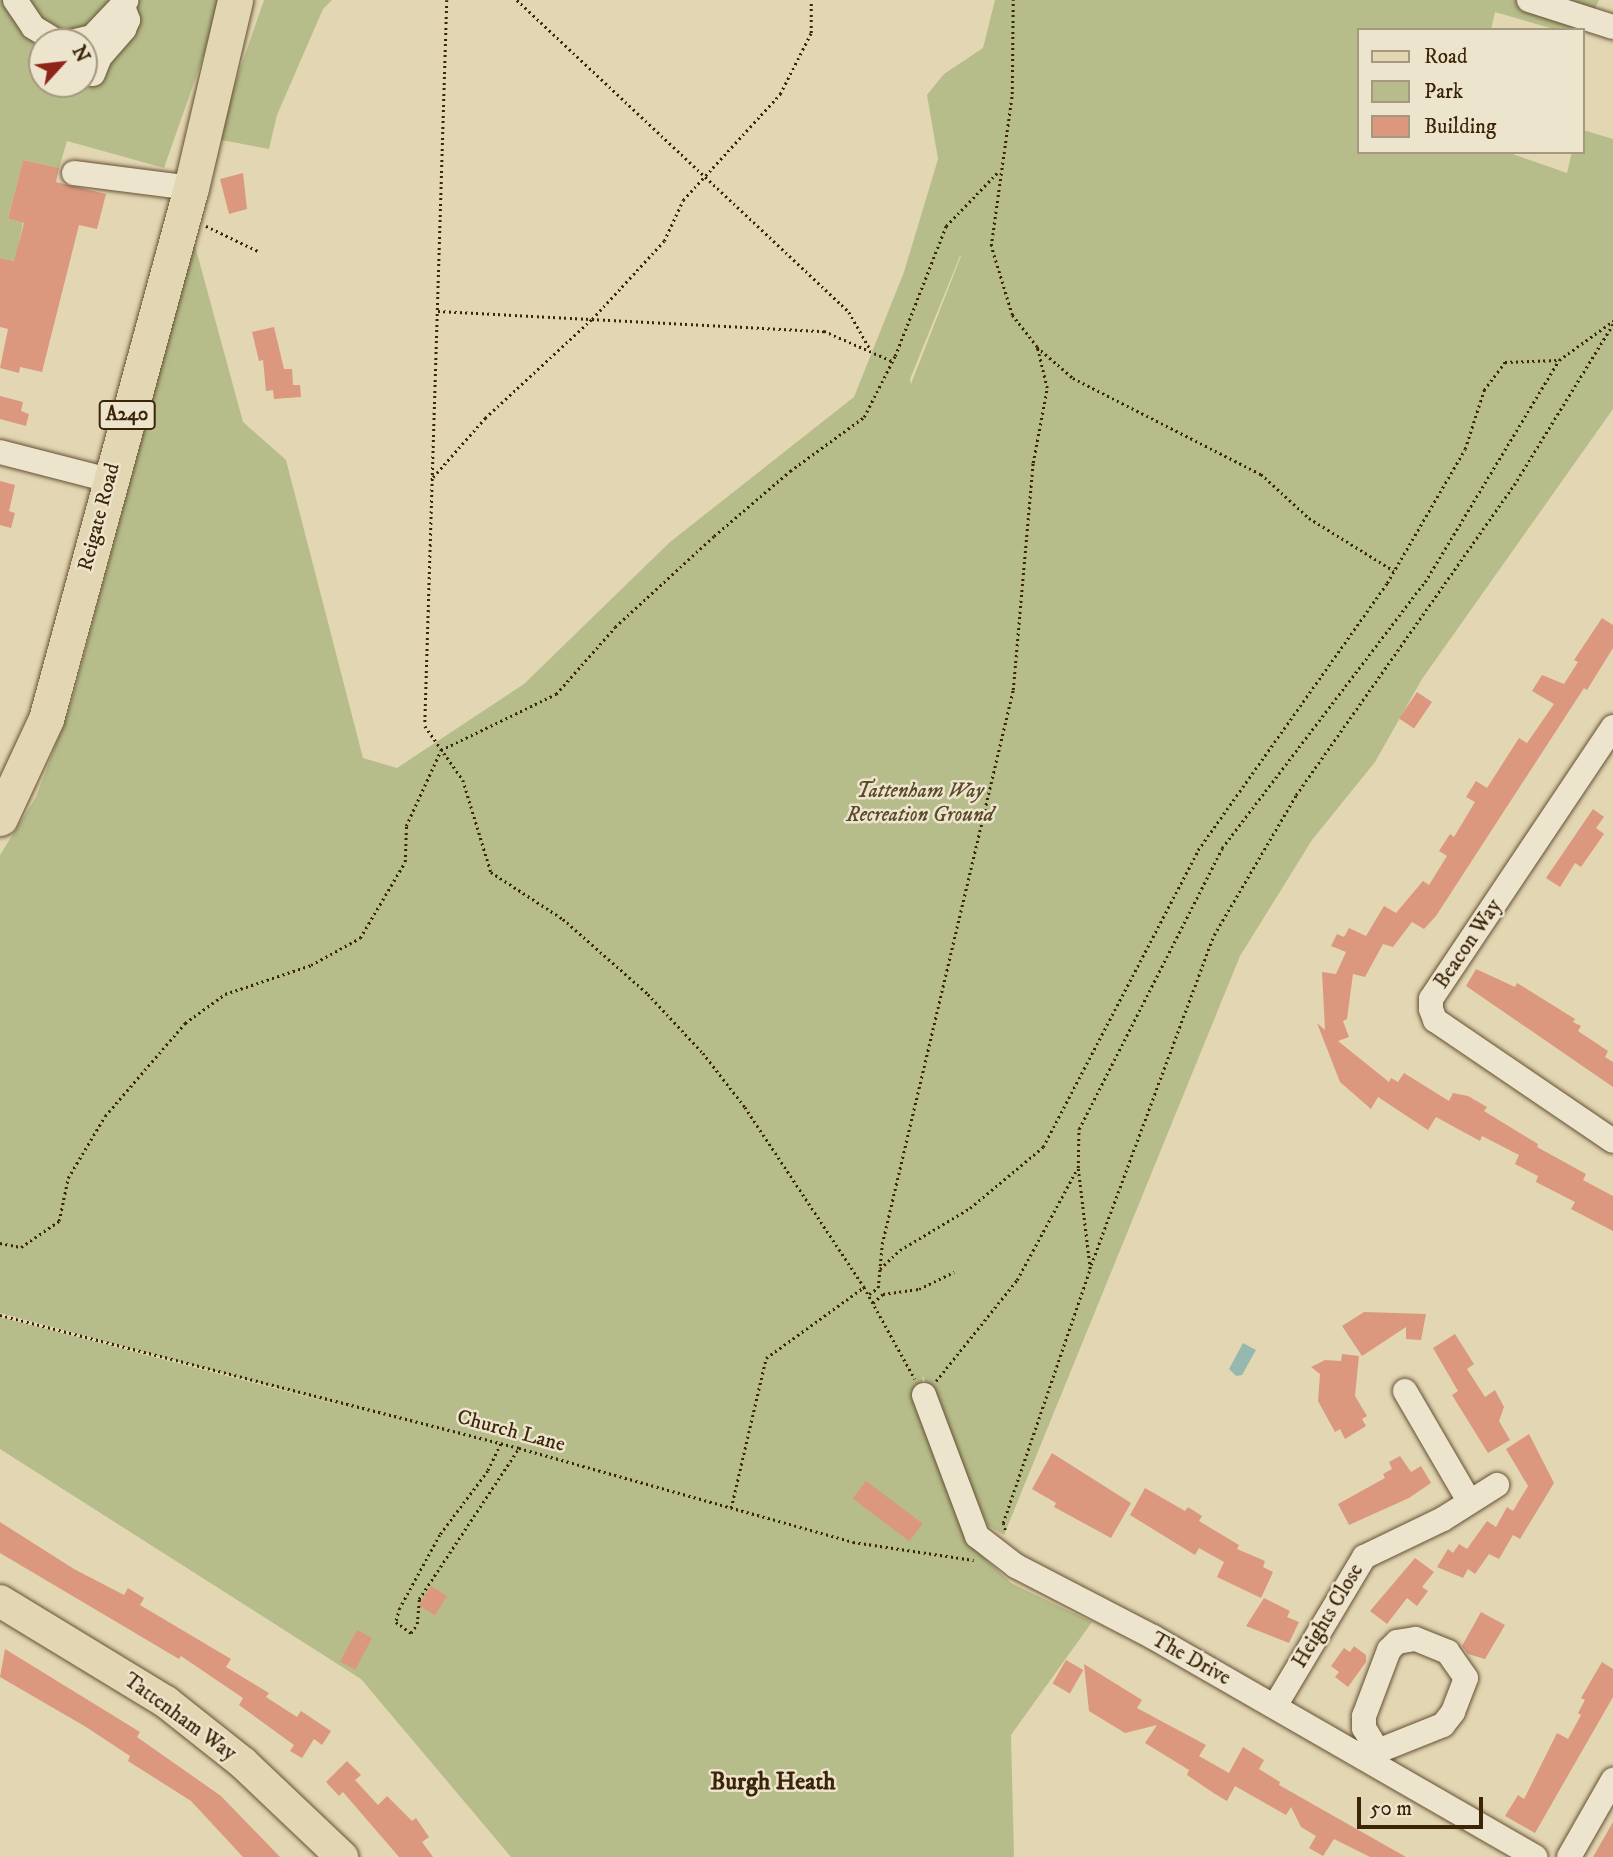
<!DOCTYPE html>
<style>
body{margin:0}
#map{position:relative;width:1613px;height:1857px;overflow:hidden;background:#e3d6b3;font-family:"IM FELL DW Pica",serif}
div>[style]{position:absolute}
.green>*{inset:0;background:#b6bd8a}
.water>*{inset:0;background:#95b9ae}
.building>*{inset:0;background:#db987f;transform-origin:0 0}
.path>*{height:2.5px;margin-top:-1.25px;transform-origin:0;background:repeating-linear-gradient(90deg,#3b2408 0 2px,transparent 0 5.5px)}
.roads{filter:drop-shadow(0 0 2px #655033) drop-shadow(0 0 2px #655033)}
.minor>*{height:24px;margin:-12px;padding:0 12px;transform-origin:12px;border-radius:12px;background:#ede4ce}
.major>*{height:32px;margin:-16px;padding:0 16px;transform-origin:16px;border-radius:16px;background:#e3d6b3}
.highway>*{height:35px;margin:-17.5px;padding:0 17.5px;transform-origin:17.5px;border-radius:17.5px;background:#e3d6b3}
span{translate:-50% -50%;white-space:nowrap;text-align:center;line-height:1.15;-webkit-text-stroke:5px #ede4ce;paint-order:stroke}
.shield-label span{padding:2px 5px;background:#ede4ce;border:2px solid;border-radius:5px;-webkit-text-stroke-width:0}
.shield-label{font-size:19px;color:#3b2408;font-weight:700}
.street-label{font-size:21px;color:#3b2408}
.park-label{font-size:21px;color:#5a4a28;font-style:italic}
.quarter-label{font-size:24px;color:#3b2408;font-weight:700}
.legend{position:absolute;left:1357px;top:28px;width:228px;height:126px;box-sizing:border-box;background:#ede4ce;border:2px solid #a6977f;margin:0;padding:9px 12px;list-style:none;font-size:21px;color:#3b2408}
.legend li{display:flex;align-items:center;gap:14px;height:35px}
.legend b{width:35px;border:2px solid #a6977f}
.north{position:absolute;left:28px;top:28px;width:70px;height:70px;box-sizing:border-box;background:#ede4ce;border:2px solid #a6977f;border-radius:50%;rotate:63deg;font-size:19px;font-weight:700;line-height:28px;text-align:center;color:#3b2408}
.north::after{content:'';display:block;margin:auto;width:24px;height:32px;background:#8f2418;clip-path:polygon(50% 0,100% 100%,50% 72%,0 100%)}
.scale{position:absolute;left:1357px;top:1797px;width:126px;height:32px;box-sizing:border-box;border:4px solid #3b2408;border-top:0;padding-left:9px;font-size:21px;line-height:24px;white-space:nowrap;color:#3b2408;-webkit-text-stroke:5px #ede4ce;paint-order:stroke}
</style>
<div id="map">
<div class="green">
<i style="clip-path:polygon(evenodd,0 0,223px 0,164px 168px,67px 141px,59px 168px,23px 160px,8px 219px,23px 223px,15px 261px,0 258px,0 0,42px 42px,84px 42px,84px 84px,42px 84px,42px 42px)"></i>
<i style="clip-path:polygon(264px 0,332px 0,323px 9px,277px 115px,269px 149px,216px 139px)"></i>
<i style="clip-path:polygon(evenodd,995px 0,1599px 0,1583px 34px,1583px 30px,1557px 30px,1495px 12px,1491px 30px,1359px 30px,1359px 152px,1507px 152px,1567px 173px,1572px 152px,1583px 152px,1583px 130px,1613px 139px,1613px 409px,1422px 679px,1375px 762px,1312px 840px,1240px 956px,1004px 1535px,987px 1525px,923px 1376px,919px 1394px,968px 1543px,1011px 1583px,1092px 1622px,1011px 1735px,1014px 1857px,511px 1857px,361px 1679px,0 1449px,0 1317px,358px 1410px,0 1313px,0 855px,36px 797px,70px 707px,194px 242px,243px 422px,286px 460px,363px 758px,397px 768px,524px 684px,670px 542px,854px 397px,904px 272px,938px 159px,927px 95px,944px 74px,983px 48px,995px 0,960px 256px,961px 256px,911px 384px,910px 379px,960px 256px)"></i>
</div>
<div class="water">
<i style="clip-path:polygon(1243px 1343px,1256px 1350px,1242px 1375px,1236px 1376px,1229px 1369px)"></i>
</div>
<div class="building">
<i style="clip-path:polygon(23px 160px,59px 168px,56px 182px,106px 194px,97px 229px,79px 225px,42px 372px,20px 367px,19px 373px,0 368px,8px 329px,0 327px,0 258px,14px 261px,24px 223px,8px 219px)"></i>
<i style="clip-path:polygon(243px 173px,247px 209px,229px 214px,220px 179px)"></i>
<i style="clip-path:polygon(274px 327px,284px 369px,292px 369px,293px 385px,300px 385px,301px 397px,274px 399px,273px 390px,266px 391px,263px 360px,259px 361px,252px 332px)"></i>
<i style="clip-path:polygon(0 396px,23px 402px,21px 411px,29px 414px,26px 426px,0 419px)"></i>
<i style="clip-path:polygon(0 481px,15px 485px,9px 511px,15px 513px,11px 528px,0 525px)"></i>
<i style="clip-path:polygon(1602px 618px,1613px 625px,1613px 648px,1587px 690px,1584px 688px,1436px 916px,1424px 929px,1412px 922px,1393px 947px,1383px 944px,1365px 977px,1353px 974px,1347px 1019px,1343px 1021px,1349px 1037px,1338px 1041px,1389px 1082px,1391px 1078px,1398px 1082px,1404px 1073px,1449px 1101px,1453px 1093px,1468px 1096px,1487px 1107px,1484px 1111px,1538px 1144px,1537px 1147px,1586px 1174px,1583px 1180px,1613px 1196px,1613px 1231px,1571px 1209px,1575px 1202px,1536px 1182px,1538px 1176px,1515px 1164px,1519px 1155px,1482px 1136px,1480px 1141px,1436px 1117px,1428px 1130px,1378px 1097px,1371px 1109px,1340px 1082px,1317px 1023px,1325px 1030px,1322px 972px,1336px 974px,1346px 952px,1331px 946px,1337px 934px,1344px 937px,1349px 928px,1366px 936px,1384px 906px,1396px 913px,1423px 881px,1429px 885px,1447px 856px,1439px 851px,1450px 834px,1454px 837px,1475px 802px,1466px 797px,1476px 781px,1487px 788px,1519px 738px,1527px 743px,1554px 704px,1532px 691px,1542px 675px,1564px 684px,1578px 662px,1574px 660px)"></i>
<i style="left:1417px;top:692px;width:18px;height:32px;rotate:34deg"></i>
<i style="clip-path:polygon(1593px 809px,1604px 817px,1596px 828px,1604px 834px,1581px 867px,1575px 863px,1560px 887px,1546px 878px)"></i>
<i style="clip-path:polygon(1476px 969px,1515px 987px,1517px 983px,1575px 1019px,1573px 1022px,1581px 1026px,1578px 1031px,1608px 1051px,1605px 1057px,1613px 1062px,1613px 1087px,1466px 986px)"></i>
<i style="clip-path:polygon(1364px 1312px,1426px 1314px,1421px 1340px,1406px 1339px,1406px 1327px,1362px 1356px,1342px 1326px)"></i>
<i style="clip-path:polygon(1455px 1334px,1474px 1364px,1467px 1369px,1485px 1397px,1495px 1390px,1504px 1407px,1499px 1421px,1510px 1440px,1488px 1453px,1452px 1395px,1458px 1391px,1433px 1348px)"></i>
<i style="clip-path:polygon(1342px 1354px,1359px 1356px,1355px 1396px,1367px 1416px,1362px 1419px,1366px 1426px,1345px 1439px,1340px 1429px,1335px 1432px,1318px 1401px,1320px 1374px,1311px 1367px,1325px 1360px,1341px 1361px)"></i>
<i style="clip-path:polygon(1529px 1434px,1554px 1483px,1520px 1539px,1513px 1535px,1499px 1559px,1489px 1554px,1475px 1574px,1468px 1569px,1463px 1578px,1437px 1567px,1448px 1549px,1453px 1553px,1459px 1544px,1467px 1549px,1487px 1521px,1496px 1527px,1507px 1507px,1513px 1511px,1528px 1486px,1506px 1449px)"></i>
<i style="clip-path:polygon(1052px 1453px,1131px 1503px,1111px 1538px,1054px 1507px,1056px 1503px,1032px 1489px)"></i>
<i style="clip-path:polygon(1400px 1456px,1411px 1472px,1421px 1466px,1431px 1483px,1409px 1498px,1349px 1525px,1338px 1504px,1385px 1478px,1383px 1474px,1392px 1469px,1389px 1462px)"></i>
<i style="left:866px;top:1481px;width:71px;height:22px;rotate:37deg"></i>
<i style="clip-path:polygon(1145px 1488px,1185px 1511px,1188px 1507px,1202px 1516px,1199px 1521px,1239px 1545px,1237px 1549px,1265px 1561px,1263px 1567px,1273px 1572px,1261px 1598px,1217px 1577px,1224px 1562px,1199px 1548px,1195px 1555px,1130px 1515px)"></i>
<i style="clip-path:polygon(0 1522px,74px 1569px,124px 1595px,128px 1588px,144px 1598px,140px 1605px,231px 1659px,226px 1667px,269px 1693px,266px 1697px,297px 1717px,301px 1711px,331px 1731px,322px 1745px,314px 1739px,302px 1758px,290px 1751px,294px 1745px,239px 1705px,243px 1698px,181px 1656px,179px 1659px,0 1553px)"></i>
<i style="clip-path:polygon(1415px 1558px,1434px 1572px,1422px 1587px,1428px 1591px,1417px 1606px,1407px 1598px,1387px 1624px,1370px 1611px)"></i>
<i style="left:431px;top:1586px;width:19px;height:23px;rotate:32deg"></i>
<i style="clip-path:polygon(1264px 1598px,1290px 1611px,1287px 1617px,1299px 1622px,1289px 1643px,1246px 1626px)"></i>
<i style="clip-path:polygon(1481px 1612px,1505px 1625px,1485px 1659px,1468px 1654px,1462px 1646px)"></i>
<i style="left:357px;top:1630px;width:17px;height:36px;rotate:28deg"></i>
<i style="clip-path:polygon(1354px 1646px,1366px 1655px,1366px 1662px,1348px 1687px,1335px 1677px,1339px 1672px,1331px 1666px,1344px 1648px,1350px 1652px)"></i>
<i style="clip-path:polygon(5px 1649px,140px 1732px,137px 1737px,221px 1796px,280px 1857px,243px 1857px,191px 1801px,128px 1761px,130px 1756px,86px 1727px,0 1677px)"></i>
<i style="left:1066px;top:1660px;width:20px;height:27px;rotate:30deg"></i>
<i style="clip-path:polygon(1602px 1662px,1613px 1669px,1613px 1697px,1535px 1833px,1505px 1816px,1518px 1795px,1524px 1799px,1557px 1733px,1568px 1739px,1581px 1715px,1578px 1713px,1585px 1700px,1581px 1698px)"></i>
<i style="clip-path:polygon(1084px 1664px,1142px 1700px,1137px 1708px,1206px 1745px,1199px 1756px,1229px 1773px,1243px 1747px,1264px 1760px,1259px 1769px,1280px 1782px,1279px 1785px,1406px 1857px,1370px 1857px,1334px 1839px,1323px 1856px,1309px 1848px,1316px 1836px,1301px 1827px,1291px 1807px,1286px 1815px,1235px 1786px,1227px 1801px,1215px 1794px,1187px 1775px,1189px 1770px,1145px 1743px,1157px 1725px,1125px 1733px,1089px 1711px)"></i>
<i style="clip-path:polygon(347px 1761px,361px 1775px,355px 1780px,378px 1805px,387px 1796px,412px 1821px,416px 1818px,429px 1837px,422px 1842px,433px 1857px,399px 1857px,343px 1792px,339px 1796px,326px 1782px)"></i>
<i style="clip-path:polygon(1613px 1822px,1613px 1857px,1593px 1857px)"></i>
</div>
<div class="path">
<i style="left:447px;top:0;width:726px;rotate:91.74deg"></i>
<i style="left:425px;top:726px;width:66px;rotate:54.9deg"></i>
<i style="left:463px;top:780px;width:96px;rotate:73.1deg"></i>
<i style="left:491px;top:872px;width:86px;rotate:33.1deg"></i>
<i style="left:563px;top:919px;width:113px;rotate:41.4deg"></i>
<i style="left:648px;top:994px;width:81px;rotate:47deg"></i>
<i style="left:703px;top:1053px;width:68px;rotate:52.1deg"></i>
<i style="left:745px;top:1107px;width:216px;rotate:56.5deg"></i>
<i style="left:864px;top:1287px;width:105px;rotate:61deg"></i>
<i style="left:517px;top:0;width:456px;rotate:43.2deg"></i>
<i style="left:849px;top:312px;width:43px;rotate:60.4deg"></i>
<i style="left:206px;top:226px;width:58px;rotate:25.7deg"></i>
<i style="left:438px;top:311px;width:387px;rotate:3deg"></i>
<i style="left:824px;top:331px;width:74px;rotate:23.8deg"></i>
<i style="left:1037px;top:347px;width:48px;rotate:40.7deg"></i>
<i style="left:1073px;top:378px;width:211px;rotate:27.1deg"></i>
<i style="left:1261px;top:474px;width:65px;rotate:42.5deg"></i>
<i style="left:1309px;top:518px;width:100px;rotate:31.9deg"></i>
<i style="left:433px;top:477px;width:79px;rotate:-48.6deg"></i>
<i style="left:485px;top:418px;width:146px;rotate:-42.8deg"></i>
<i style="left:592px;top:319px;width:106px;rotate:-47.3deg"></i>
<i style="left:664px;top:241px;width:45px;rotate:-65.1deg"></i>
<i style="left:683px;top:200px;width:144px;rotate:-47.5deg"></i>
<i style="left:780px;top:94px;width:68px;rotate:-63.1deg"></i>
<i style="left:811px;top:33px;width:33px;rotate:-90deg"></i>
<i style="left:0;top:1243px;width:21px;rotate:11deg"></i>
<i style="left:21px;top:1247px;width:46px;rotate:-34.4deg"></i>
<i style="left:59px;top:1221px;width:44px;rotate:-78.2deg"></i>
<i style="left:68px;top:1178px;width:72px;rotate:-59.2deg"></i>
<i style="left:105px;top:1116px;width:123px;rotate:-49.3deg"></i>
<i style="left:185px;top:1023px;width:49px;rotate:-35.9deg"></i>
<i style="left:225px;top:994px;width:91px;rotate:-18.6deg"></i>
<i style="left:311px;top:965px;width:56px;rotate:-28.9deg"></i>
<i style="left:360px;top:938px;width:88px;rotate:-59.4deg"></i>
<i style="left:405px;top:862px;width:36px;rotate:-88deg"></i>
<i style="left:406px;top:826px;width:84px;rotate:-65.3deg"></i>
<i style="left:441px;top:750px;width:128px;rotate:-26deg"></i>
<i style="left:556px;top:694px;width:89px;rotate:-48.6deg"></i>
<i style="left:615px;top:627px;width:134px;rotate:-42.6deg"></i>
<i style="left:714px;top:536px;width:100px;rotate:-40.5deg"></i>
<i style="left:790px;top:471px;width:92px;rotate:-36.1deg"></i>
<i style="left:864px;top:417px;width:68px;rotate:-63.1deg"></i>
<i style="left:895px;top:356px;width:140px;rotate:-68.6deg"></i>
<i style="left:946px;top:226px;width:75px;rotate:-46.1deg"></i>
<i style="left:1091px;top:1265px;width:352px;rotate:-69.6deg"></i>
<i style="left:1214px;top:935px;width:162px;rotate:-59.6deg"></i>
<i style="left:1296px;top:795px;width:379px;rotate:-54.9deg"></i>
<i style="left:1514px;top:485px;width:189px;rotate:-58.4deg"></i>
<i style="left:880px;top:1269px;width:28px;rotate:-44deg"></i>
<i style="left:900px;top:1250px;width:82px;rotate:-31deg"></i>
<i style="left:970px;top:1208px;width:95px;rotate:-39.9deg"></i>
<i style="left:1043px;top:1147px;width:335px;rotate:-62.4deg"></i>
<i style="left:1198px;top:850px;width:327px;rotate:-54.7deg"></i>
<i style="left:1387px;top:583px;width:155px;rotate:-59.8deg"></i>
<i style="left:1465px;top:449px;width:62px;rotate:-72.1deg"></i>
<i style="left:1484px;top:390px;width:35px;rotate:-53deg"></i>
<i style="left:1505px;top:362px;width:54px;rotate:-2.1deg"></i>
<i style="left:869px;top:1294px;width:11px;rotate:-34deg"></i>
<i style="left:878px;top:1288px;width:44px;rotate:-84.8deg"></i>
<i style="left:882px;top:1244px;width:569px;rotate:-76.7deg"></i>
<i style="left:1013px;top:690px;width:228px;rotate:-85deg"></i>
<i style="left:1033px;top:463px;width:76px;rotate:-79.4deg"></i>
<i style="left:1047px;top:388px;width:42px;rotate:-103.7deg"></i>
<i style="left:1037px;top:347px;width:41px;rotate:-128deg"></i>
<i style="left:1012px;top:315px;width:72px;rotate:-106.9deg"></i>
<i style="left:991px;top:246px;width:153px;rotate:-82.1deg"></i>
<i style="left:1012px;top:94px;width:94px;rotate:-89.4deg"></i>
<i style="left:873px;top:1303px;width:13px;rotate:-42deg"></i>
<i style="left:883px;top:1294px;width:36px;rotate:-8deg"></i>
<i style="left:919px;top:1289px;width:39px;rotate:-26deg"></i>
<i style="left:0;top:1315px;width:536px;rotate:14.37deg"></i>
<i style="left:519px;top:1448px;width:347px;rotate:15.7deg"></i>
<i style="left:853px;top:1542px;width:122px;rotate:8.5deg"></i>
<i style="left:936px;top:1381px;width:129px;rotate:-51.3deg"></i>
<i style="left:1017px;top:1280px;width:126px;rotate:-61.6deg"></i>
<i style="left:501px;top:1444px;width:30px;rotate:116deg"></i>
<i style="left:488px;top:1471px;width:80px;rotate:126.9deg"></i>
<i style="left:440px;top:1535px;width:83px;rotate:118.7deg"></i>
<i style="left:400px;top:1608px;width:15px;rotate:106deg"></i>
<i style="left:396px;top:1622px;width:19px;rotate:36deg"></i>
<i style="left:411px;top:1633px;width:11px;rotate:-56deg"></i>
<i style="left:417px;top:1624px;width:25px;rotate:-85deg"></i>
<i style="left:419px;top:1599px;width:181px;rotate:-56.5deg"></i>
<i style="left:731px;top:1508px;width:154px;rotate:-76.9deg"></i>
<i style="left:766px;top:1358px;width:121px;rotate:-35.9deg"></i>
<i style="left:1005px;top:1530px;width:7px;rotate:-106deg"></i>
<i style="left:1003px;top:1523px;width:268px;rotate:-71.1deg"></i>
<i style="left:1090px;top:1269px;width:102px;rotate:-96.8deg"></i>
<i style="left:1078px;top:1168px;width:39px;rotate:-89deg"></i>
<i style="left:1079px;top:1129px;width:315px;rotate:-63deg"></i>
<i style="left:1222px;top:848px;width:335px;rotate:-52.7deg"></i>
<i style="left:1425px;top:582px;width:259px;rotate:-58.9deg"></i>
<i style="left:1559px;top:360px;width:67px;rotate:-35.8deg"></i>
</div>
<div class="roads">
<div class="minor">
<i style="left:15px;top:0;width:32px;rotate:56deg"></i>
<i style="left:33px;top:27px;width:29px;rotate:31deg"></i>
<i style="left:1529px;top:0;width:88px;rotate:17.8deg"></i>
<i style="left:71px;top:42px;width:22px;rotate:-13deg"></i>
<i style="left:92px;top:37px;width:50px;rotate:-46.6deg"></i>
<i style="left:93px;top:74px;width:18px;rotate:-68deg"></i>
<i style="left:100px;top:57px;width:37px;rotate:-49deg"></i>
<i style="left:124px;top:29px;width:10px;rotate:-66deg"></i>
<i style="left:128px;top:20px;width:15px;rotate:-110deg"></i>
<i style="left:74px;top:173px;width:118px;rotate:7.3deg"></i>
<i style="left:0;top:452px;width:113px;rotate:14.4deg"></i>
<i style="left:1613px;top:727px;width:327px;rotate:123.8deg"></i>
<i style="left:1431px;top:999px;width:10px;rotate:90deg"></i>
<i style="left:1431px;top:1009px;width:12px;rotate:70deg"></i>
<i style="left:1435px;top:1020px;width:215px;rotate:34.2deg"></i>
<i style="left:1405px;top:1391px;width:127px;rotate:59.8deg"></i>
<i style="left:924px;top:1395px;width:151px;rotate:69.4deg"></i>
<i style="left:977px;top:1536px;width:49px;rotate:37.6deg"></i>
<i style="left:1016px;top:1566px;width:154px;rotate:27.4deg"></i>
<i style="left:1153px;top:1637px;width:441px;rotate:29.9deg"></i>
<i style="left:1275px;top:1706px;width:174px;rotate:-59.1deg"></i>
<i style="left:1364px;top:1557px;width:88px;rotate:-25.7deg"></i>
<i style="left:1443px;top:1519px;width:64px;rotate:-32.2deg"></i>
<i style="left:1372px;top:1762px;width:13px;rotate:-61deg"></i>
<i style="left:1378px;top:1751px;width:70px;rotate:-21.8deg"></i>
<i style="left:1443px;top:1725px;width:16px;rotate:-52deg"></i>
<i style="left:1453px;top:1712px;width:36px;rotate:-69deg"></i>
<i style="left:1466px;top:1678px;width:32px;rotate:-125deg"></i>
<i style="left:1448px;top:1652px;width:35px;rotate:-158deg"></i>
<i style="left:1415px;top:1639px;width:18px;rotate:171deg"></i>
<i style="left:1397px;top:1642px;width:11px;rotate:135deg"></i>
<i style="left:1389px;top:1650px;width:71px;rotate:110.7deg"></i>
<i style="left:1364px;top:1716px;width:12px;rotate:90deg"></i>
<i style="left:1364px;top:1728px;width:27px;rotate:59deg"></i>
<i style="left:1569px;top:1857px;width:89px;rotate:-60.3deg"></i>
</div>
<div class="major">
<i style="left:0;top:1601px;width:194px;rotate:31.3deg"></i>
<i style="left:166px;top:1702px;width:98px;rotate:38.4deg"></i>
<i style="left:243px;top:1763px;width:137px;rotate:43.5deg"></i>
</div>
<div class="highway">
<i style="left:0;top:818px;width:109px;rotate:-65.1deg"></i>
<i style="left:46px;top:719px;width:550px;rotate:-74.73deg"></i>
<i style="left:191px;top:188px;width:193px;rotate:-76.8deg"></i>
</div>
</div>
<div class="shield-label">
<span style="left:127px;top:415px">A240</span>
</div>
<div class="street-label">
<span style="left:99px;top:517px;rotate:-75deg">Reigate Road</span>
<span style="left:1468px;top:944px;rotate:-56deg">Beacon Way</span>
<span style="left:511px;top:1431px;rotate:15deg">Church Lane</span>
<span style="left:1328px;top:1616px;rotate:-59deg">Heights Close</span>
<span style="left:1191px;top:1659px;rotate:29deg">The Drive</span>
<span style="left:180px;top:1717px;rotate:36deg">Tattenham Way</span>
</div>
<div class="park-label">
<span style="left:920px;top:803px">Tattenham Way<br>Recreation Ground</span>
</div>
<div class="quarter-label">
<span style="left:773px;top:1783px">Burgh Heath</span>
</div>
<ul class="legend">
<li><b style="height:9px;background:#e3d6b3"></b>Road</li>
<li><b style="height:19px;background:#b6bd8a"></b>Park</li>
<li><b style="height:19px;background:#db987f"></b>Building</li>
</ul>
<div class="north">N</div>
<div class="scale">50 m</div>
</div>
